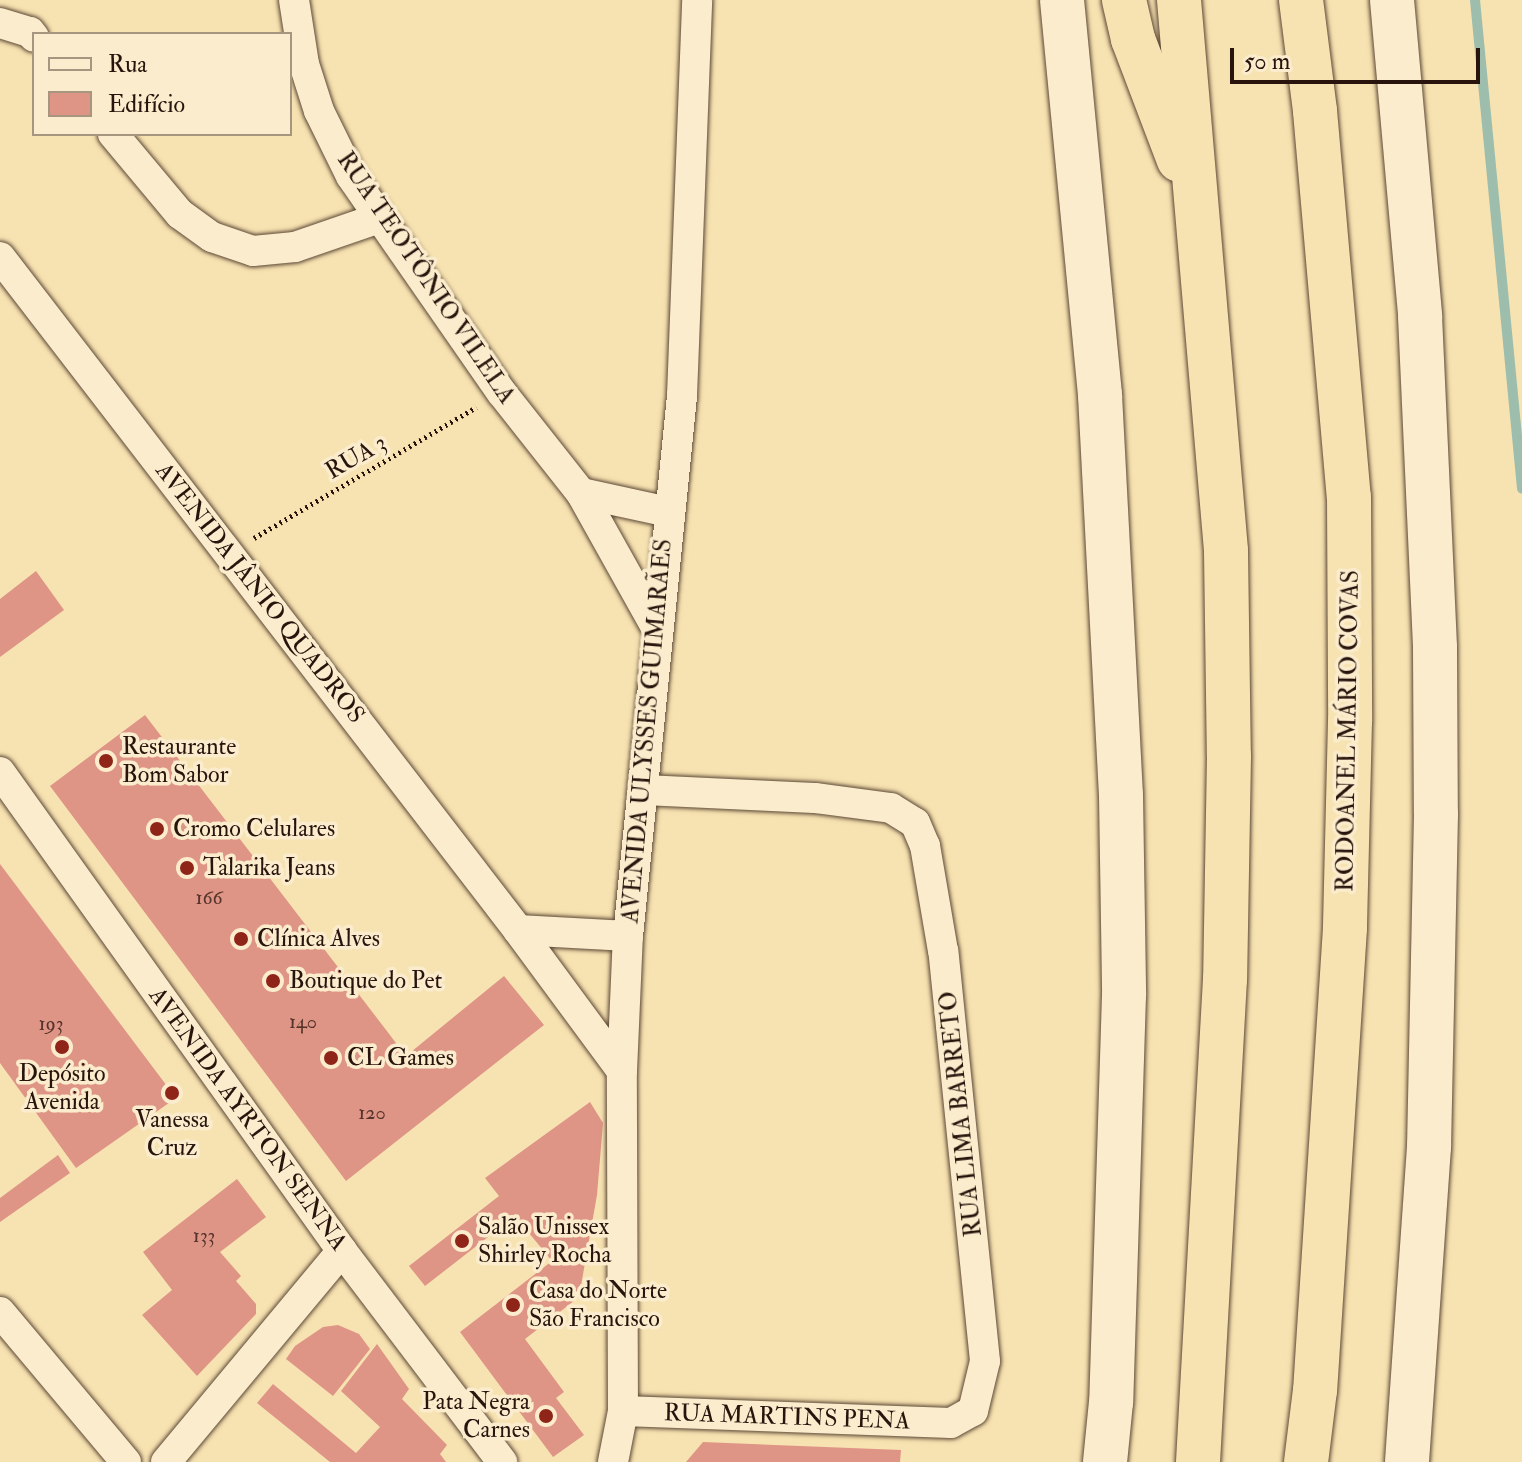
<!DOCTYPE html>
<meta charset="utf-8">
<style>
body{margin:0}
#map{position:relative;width:1522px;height:1462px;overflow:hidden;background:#f7e2b1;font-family:"IM FELL Double Pica",serif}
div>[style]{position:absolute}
.stream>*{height:10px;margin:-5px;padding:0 5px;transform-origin:5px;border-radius:5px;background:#9dbead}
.building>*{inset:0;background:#df9586}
.path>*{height:5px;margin-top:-2.5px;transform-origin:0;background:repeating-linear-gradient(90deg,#28140d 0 2px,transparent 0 6px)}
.roads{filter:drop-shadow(0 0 2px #5c4836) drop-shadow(0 0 2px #5c4836)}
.minor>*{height:30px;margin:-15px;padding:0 15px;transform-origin:15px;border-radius:15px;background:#faeccc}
.secondary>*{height:44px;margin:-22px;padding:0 22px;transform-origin:22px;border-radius:22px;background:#faeccc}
.motorway>*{height:44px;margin:-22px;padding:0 22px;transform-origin:22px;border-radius:22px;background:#f7e2b1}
.dots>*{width:22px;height:22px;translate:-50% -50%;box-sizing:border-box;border:4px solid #faeccc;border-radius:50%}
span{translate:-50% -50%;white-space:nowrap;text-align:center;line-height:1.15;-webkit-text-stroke:7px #faeccc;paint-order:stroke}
.number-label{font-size:20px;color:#56342b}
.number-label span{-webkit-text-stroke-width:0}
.street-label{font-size:24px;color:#28140d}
.poi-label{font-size:24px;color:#28140d}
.left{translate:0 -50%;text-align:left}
.right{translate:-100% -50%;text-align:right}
.legend{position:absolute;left:32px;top:32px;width:260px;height:104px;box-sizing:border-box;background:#faeccc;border:2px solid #a69680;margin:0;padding:10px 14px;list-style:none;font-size:24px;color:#28140d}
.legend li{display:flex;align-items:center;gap:16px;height:40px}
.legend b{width:40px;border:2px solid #a69680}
.scale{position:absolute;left:1230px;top:48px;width:250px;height:36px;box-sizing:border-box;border:4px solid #28140d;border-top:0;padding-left:10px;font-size:24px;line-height:28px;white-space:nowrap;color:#28140d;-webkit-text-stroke:6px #faeccc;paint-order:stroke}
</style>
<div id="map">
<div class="stream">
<i style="left:1475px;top:0;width:491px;rotate:84.5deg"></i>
</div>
<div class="building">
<i style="clip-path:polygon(36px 571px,64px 610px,0 657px,0 599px)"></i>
<i style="clip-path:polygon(145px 715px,406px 1056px,504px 976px,544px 1025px,346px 1181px,50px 786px)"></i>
<i style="clip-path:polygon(0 864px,176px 1098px,76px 1168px,0 1063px)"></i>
<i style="clip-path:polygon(590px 1102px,603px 1123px,597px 1195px,579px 1297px,525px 1339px,564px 1392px,556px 1398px,584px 1435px,553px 1457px,460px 1332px,552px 1261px,515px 1216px,425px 1286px,409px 1266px,499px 1196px,485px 1178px)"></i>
<i style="clip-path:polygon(58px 1155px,70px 1173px,0 1222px,0 1198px)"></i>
<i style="clip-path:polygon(237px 1179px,266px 1217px,220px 1252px,241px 1276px,236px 1281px,256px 1304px,256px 1314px,197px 1376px,142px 1315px,172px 1290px,143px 1252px)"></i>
<i style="clip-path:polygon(338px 1325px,359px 1334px,370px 1349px,333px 1396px,286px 1359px,295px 1346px,323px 1327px)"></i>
<i style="clip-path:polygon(377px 1344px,409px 1389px,402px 1399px,447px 1445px,440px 1454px,446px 1462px,330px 1462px,257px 1403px,273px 1384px,356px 1453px,380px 1427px,341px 1391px)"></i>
<i style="clip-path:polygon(703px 1442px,901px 1450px,900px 1462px,686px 1462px)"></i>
</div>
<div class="path">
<i style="left:254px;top:538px;width:258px;rotate:-30.5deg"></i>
</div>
<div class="roads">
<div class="minor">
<i style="left:294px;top:0;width:65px;rotate:81.1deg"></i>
<i style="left:304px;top:64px;width:49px;rotate:72.3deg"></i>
<i style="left:319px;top:111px;width:72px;rotate:63.8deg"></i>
<i style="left:351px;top:176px;width:264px;rotate:55.2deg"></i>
<i style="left:502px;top:393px;width:127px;rotate:51.7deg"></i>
<i style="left:581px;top:493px;width:158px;rotate:60.8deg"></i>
<i style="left:0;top:23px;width:31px;rotate:17deg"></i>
<i style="left:30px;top:32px;width:6px;rotate:51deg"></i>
<i style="left:113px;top:134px;width:104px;rotate:50.1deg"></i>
<i style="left:180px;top:214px;width:39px;rotate:36deg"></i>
<i style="left:212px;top:237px;width:43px;rotate:18.9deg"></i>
<i style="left:253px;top:251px;width:42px;rotate:-5.4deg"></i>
<i style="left:295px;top:247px;width:89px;rotate:-19deg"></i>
<i style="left:0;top:257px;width:849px;rotate:52.41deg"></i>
<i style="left:518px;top:930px;width:175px;rotate:53.6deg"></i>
<i style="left:581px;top:493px;width:89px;rotate:12.3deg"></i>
<i style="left:0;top:772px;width:589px;rotate:54.47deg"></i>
<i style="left:342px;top:1251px;width:265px;rotate:52.8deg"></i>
<i style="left:518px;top:930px;width:110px;rotate:3.1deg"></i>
<i style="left:0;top:1312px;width:196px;rotate:50deg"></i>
<i style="left:623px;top:1411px;width:328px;rotate:2.1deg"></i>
<i style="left:951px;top:1423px;width:25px;rotate:-29deg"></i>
<i style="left:973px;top:1411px;width:51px;rotate:-76.5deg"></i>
<i style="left:985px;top:1361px;width:412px;rotate:-95.8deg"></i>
<i style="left:943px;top:951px;width:107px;rotate:-99.7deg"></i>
<i style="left:925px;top:846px;width:25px;rotate:-113deg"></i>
<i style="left:915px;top:823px;width:28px;rotate:-148deg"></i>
<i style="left:891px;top:808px;width:77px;rotate:-172.5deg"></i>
<i style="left:815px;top:798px;width:172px;rotate:-177.3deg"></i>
<i style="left:166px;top:1462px;width:275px;rotate:-50.2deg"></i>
<i style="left:613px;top:1462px;width:52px;rotate:-78.9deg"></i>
<i style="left:623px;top:1411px;width:340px;rotate:-90.2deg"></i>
<i style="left:622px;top:1071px;width:135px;rotate:-87.5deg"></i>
<i style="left:628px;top:936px;width:543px;rotate:-84.29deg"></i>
<i style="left:682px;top:396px;width:396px;rotate:-87.8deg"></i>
</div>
<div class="secondary">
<i style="left:1062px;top:0;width:397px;rotate:84.5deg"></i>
<i style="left:1100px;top:395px;width:401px;rotate:87deg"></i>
<i style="left:1121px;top:795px;width:200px;rotate:89.1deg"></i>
<i style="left:1124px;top:995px;width:407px;rotate:91.8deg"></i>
<i style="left:1111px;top:1402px;width:60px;rotate:95.7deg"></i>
<i style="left:1392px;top:0;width:317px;rotate:84.9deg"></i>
<i style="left:1420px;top:316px;width:332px;rotate:87.4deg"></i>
<i style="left:1435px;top:648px;width:166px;rotate:89.7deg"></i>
<i style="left:1436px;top:814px;width:333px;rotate:91.2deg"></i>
<i style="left:1429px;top:1147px;width:316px;rotate:94deg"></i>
</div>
<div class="motorway">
<i style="left:1124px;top:0;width:40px;rotate:77deg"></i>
<i style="left:1133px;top:39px;width:129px;rotate:69.2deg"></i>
<i style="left:1179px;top:0;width:553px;rotate:85.12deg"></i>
<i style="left:1226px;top:551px;width:205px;rotate:89.2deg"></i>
<i style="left:1229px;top:756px;width:223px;rotate:91deg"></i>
<i style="left:1225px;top:979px;width:484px;rotate:93.2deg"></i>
<i style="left:1301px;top:0;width:112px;rotate:82.8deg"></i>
<i style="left:1315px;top:111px;width:387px;rotate:85deg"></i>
<i style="left:1349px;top:497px;width:224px;rotate:89.7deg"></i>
<i style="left:1350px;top:721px;width:207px;rotate:91.4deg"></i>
<i style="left:1345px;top:928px;width:463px;rotate:93.7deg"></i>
<i style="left:1315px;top:1390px;width:73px;rotate:97.1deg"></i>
</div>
</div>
<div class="dots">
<i style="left:106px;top:761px;background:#8f2418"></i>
<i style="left:157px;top:829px;background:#8f2418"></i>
<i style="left:187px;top:868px;background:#8f2418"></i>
<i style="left:241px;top:939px;background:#8f2418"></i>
<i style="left:273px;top:981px;background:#8f2418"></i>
<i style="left:62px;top:1047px;background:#8f2418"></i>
<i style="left:331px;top:1058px;background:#8f2418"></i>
<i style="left:172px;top:1093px;background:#8f2418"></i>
<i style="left:462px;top:1241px;background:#8f2418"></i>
<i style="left:513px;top:1305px;background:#8f2418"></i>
<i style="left:546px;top:1416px;background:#8f2418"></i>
</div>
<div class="number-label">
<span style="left:209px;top:897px">166</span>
<span style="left:303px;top:1021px">140</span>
<span style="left:51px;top:1023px">193</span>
<span style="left:372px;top:1112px">120</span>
<span style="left:204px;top:1235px">133</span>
</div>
<div class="street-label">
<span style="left:426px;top:278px;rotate:56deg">RUA TEOTÔNIO VILELA</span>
<span style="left:356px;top:457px;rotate:-30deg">RUA 3</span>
<span style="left:260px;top:593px;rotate:52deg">AVENIDA JÂNIO QUADROS</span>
<span style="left:647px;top:731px;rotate:-85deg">AVENIDA ULYSSES GUIMARÃES</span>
<span style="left:1348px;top:731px;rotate:-89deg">RODOANEL MÁRIO COVAS</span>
<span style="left:961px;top:1114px;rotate:-96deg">RUA LIMA BARRETO</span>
<span style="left:248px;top:1119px;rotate:54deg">AVENIDA AYRTON SENNA</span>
<span style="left:787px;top:1417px;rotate:2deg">RUA MARTINS PENA</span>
</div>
<div class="poi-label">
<span class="left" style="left:122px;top:761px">Restaurante<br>Bom Sabor</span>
<span class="left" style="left:173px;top:829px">Cromo Celulares</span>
<span class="left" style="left:203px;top:868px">Talarika Jeans</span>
<span class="left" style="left:257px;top:939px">Clínica Alves</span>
<span class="left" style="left:289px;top:981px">Boutique do Pet</span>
<span class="left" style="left:347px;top:1058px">CL Games</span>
<span style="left:62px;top:1088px">Depósito<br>Avenida</span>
<span style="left:172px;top:1134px">Vanessa<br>Cruz</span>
<span class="left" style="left:478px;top:1241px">Salão Unissex<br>Shirley Rocha</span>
<span class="left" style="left:529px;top:1305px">Casa do Norte<br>São Francisco</span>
<span class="right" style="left:530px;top:1416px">Pata Negra<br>Carnes</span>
</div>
<ul class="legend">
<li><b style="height:10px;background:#faeccc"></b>Rua</li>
<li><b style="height:22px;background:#df9586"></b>Edifício</li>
</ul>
<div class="scale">50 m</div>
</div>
